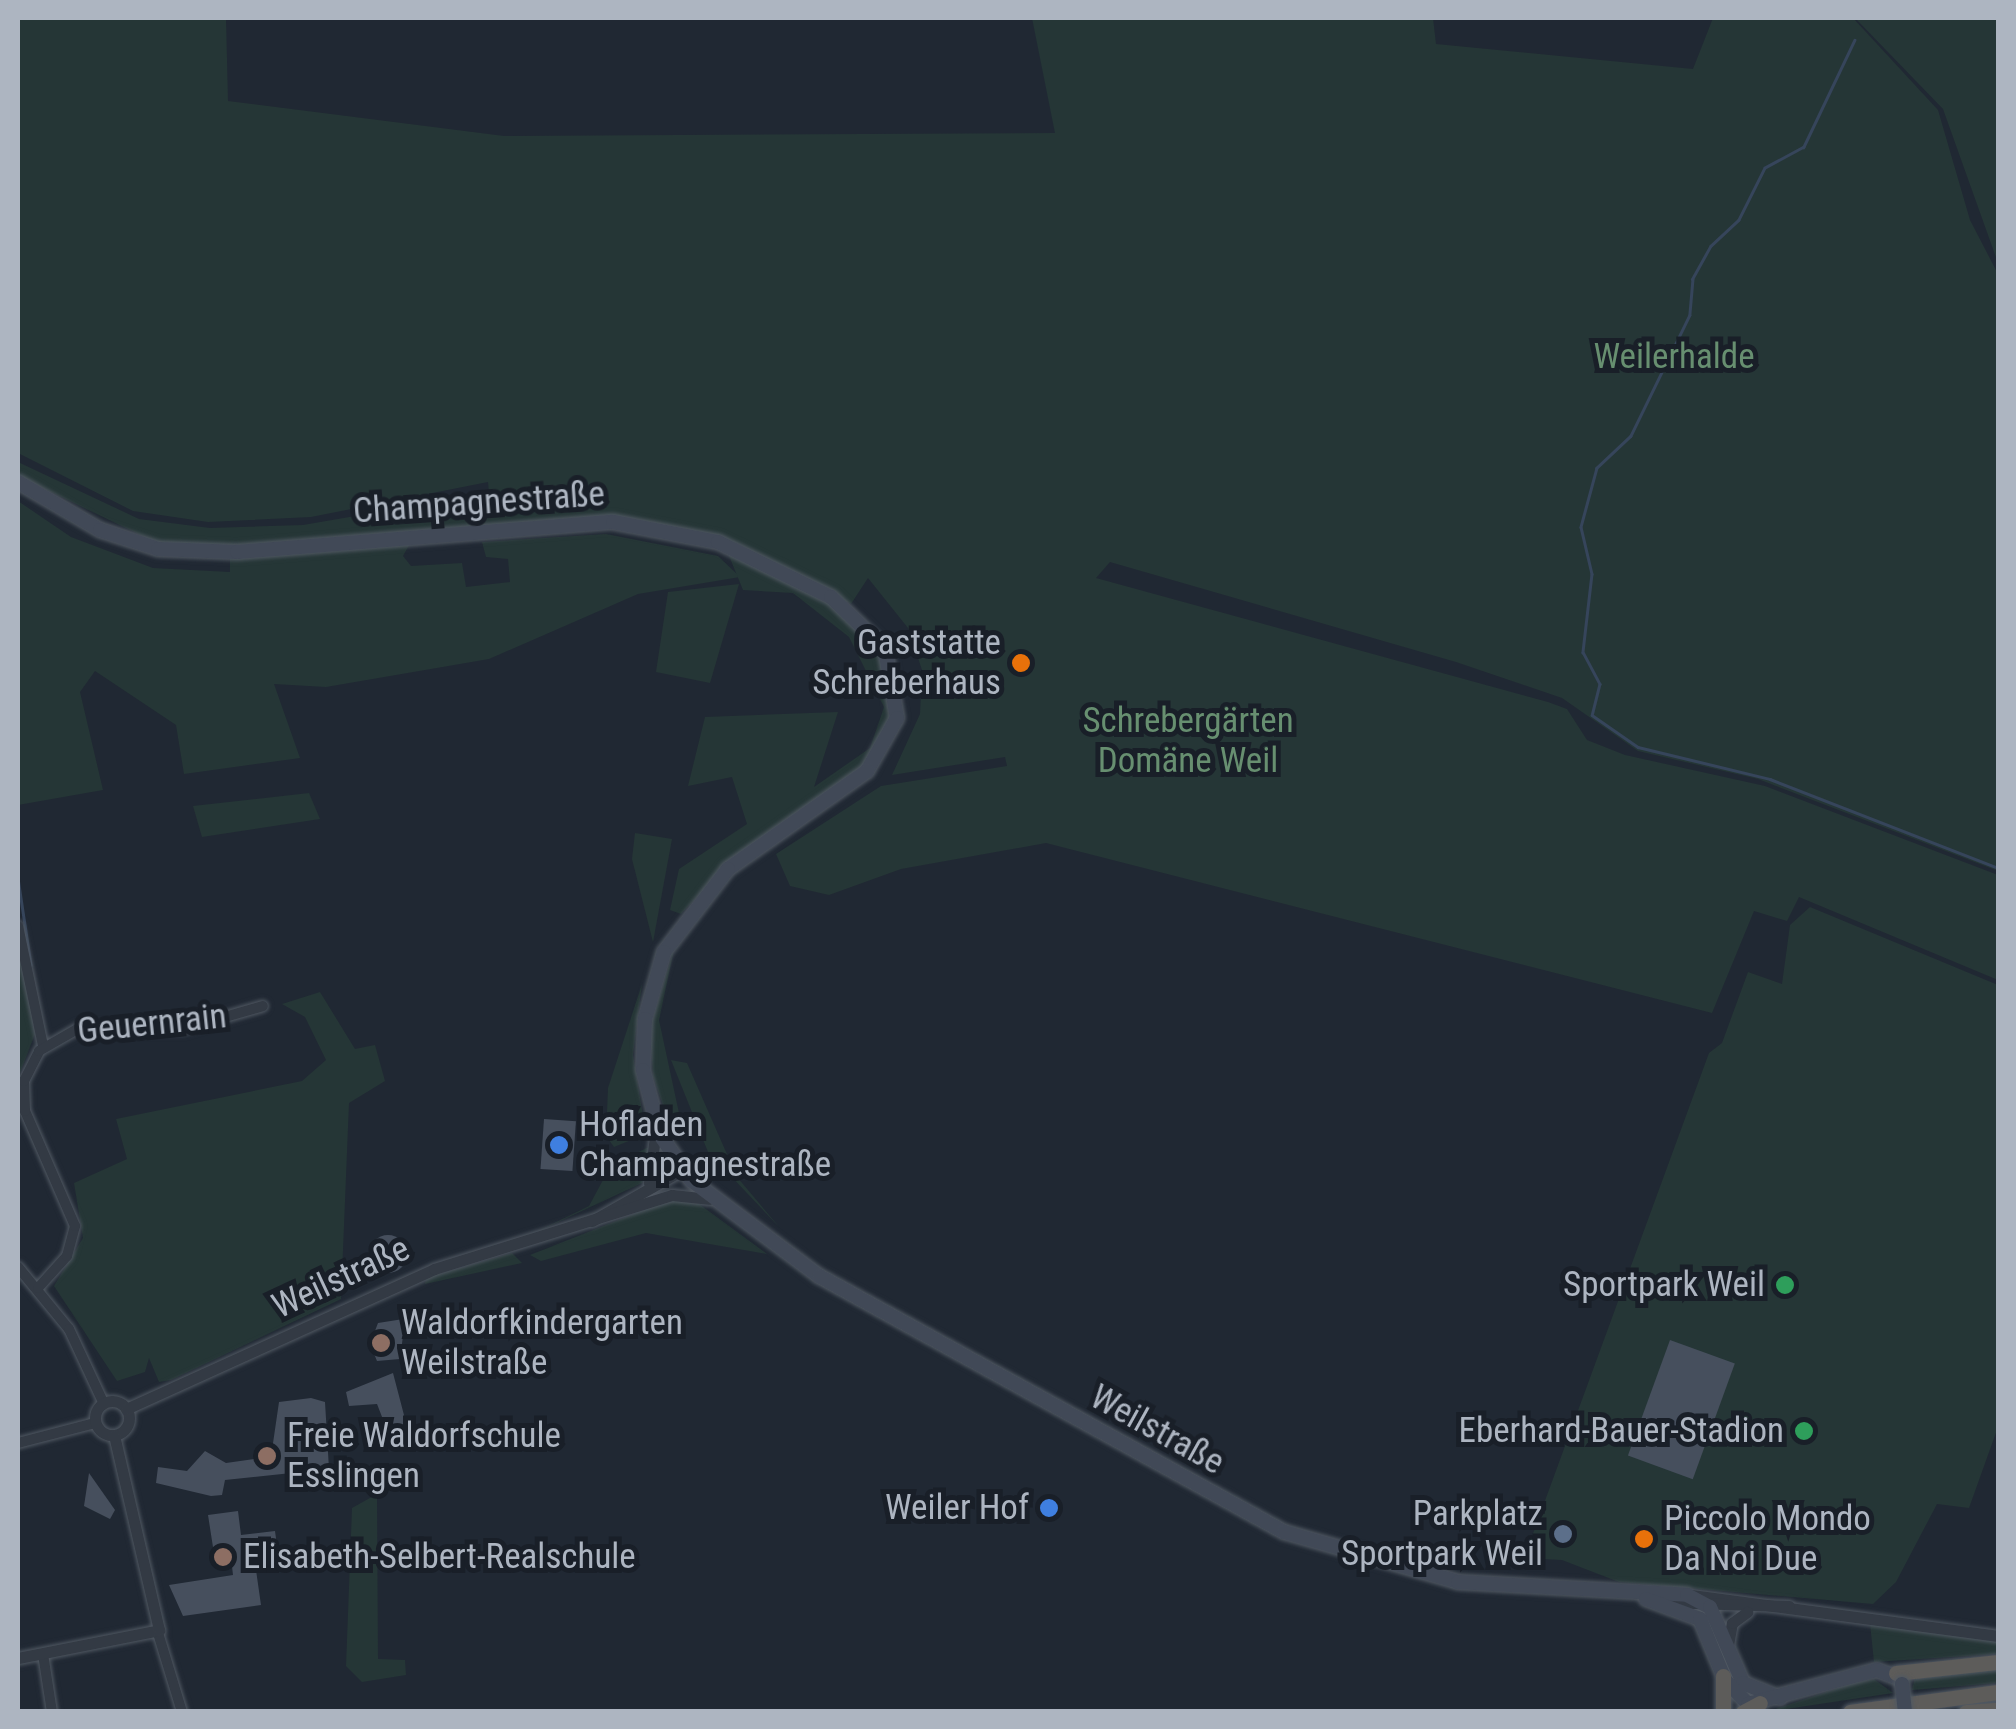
<!DOCTYPE html>
<meta charset="utf-8">
<style>
body{margin:0}
#map{position:relative;width:2016px;height:1729px;overflow:hidden;background:#202833;font-family:"Roboto Condensed",sans-serif}
div>[style]{position:absolute}
.green>*{inset:0;background:#253636}
.stream>*{height:2.5px;margin:-1.25px;padding:0 1.25px;transform-origin:1.25px;border-radius:1.25px;background:#36455b}
.building>*{inset:0;background:#464f5d;transform-origin:0 0}
.round{border-radius:50%}
.roads{filter:drop-shadow(0 0 2px #505862) drop-shadow(0 0 2px #505862)}
.minor>*{height:10px;margin:-5px;padding:0 5px;transform-origin:5px;border-radius:5px;background:#333a44}
.tertiary>*{height:11px;margin:-5.5px;padding:0 5.5px;transform-origin:5.5px;border-radius:5.5px;background:#333a44}
.tertiary>.ring{margin:-5.5px;padding:0;box-sizing:content-box;background:none;border:11px solid #333a44;border-radius:50%}
.secondary>*{height:14px;margin:-7px;padding:0 7px;transform-origin:7px;border-radius:7px;background:#414957}
.trunk>*{height:15px;margin:-7.5px;padding:0 7.5px;transform-origin:7.5px;border-radius:7.5px;background:#5d5c5a}
.bridges{filter:drop-shadow(0 0 2px #505862) drop-shadow(0 0 2px #505862)}
.secondary-bridge>*{height:14px;margin:-7px;padding:0 7px;transform-origin:7px;border-radius:7px;background:#414957}
.dots>*{width:28px;height:28px;translate:-50% -50%;box-sizing:border-box;border:5px solid #191f28;border-radius:50%}
span{translate:-50% -50%;white-space:nowrap;text-align:center;line-height:1.15;-webkit-text-stroke:10px #191f28;paint-order:stroke}
.park-label{font-size:35px;color:#678f70}
.street-label{font-size:35px;color:#adb5c1}
.poi-label{font-size:35px;color:#adb5c1}
.right{translate:-100% -50%;text-align:right}
.left{translate:0 -50%;text-align:left}
.frame{position:absolute;inset:0;border:20px solid #adb5c1;pointer-events:none}
</style>
<div id="map">
<div class="green">
<i style="clip-path:polygon(18px 18px,226px 18px,228px 101px,504px 136px,1055px 133px,1032px 18px,1433px 18px,1436px 44px,1693px 69px,1713px 18px,1853px 18px,1938px 110px,1970px 220px,1998px 274px,1998px 871px,1758px 779px,1638px 751px,1562px 698px,1456px 662px,1110px 562px,1096px 578px,1548px 702px,1567px 709px,1587px 740px,1625px 755px,1765px 786px,1998px 875px,1998px 980px,1799px 897px,1787px 921px,1754px 911px,1712px 1013px,1046px 843px,901px 869px,829px 895px,790px 886px,776px 854px,881px 786px,1007px 766px,1005px 757px,892px 775px,920px 714px,922px 670px,908px 628px,868px 578px,851px 604px,737px 543px,610px 517px,238px 546px,157px 543px,18px 476px,18px 462px,139px 519px,210px 528px,303px 525px,489px 493px,488px 482px,311px 517px,208px 522px,133px 511px,18px 453px)"></i>
<i style="clip-path:polygon(1855px 18px,1998px 18px,1998px 263px,1943px 109px)"></i>
<i style="clip-path:polygon(18px 501px,71px 537px,153px 568px,230px 572px,230px 557px,412px 540px,403px 556px,411px 566px,462px 563px,466px 587px,510px 582px,508px 559px,486px 557px,482px 542px,606px 534px,718px 556px,740px 577px,638px 594px,489px 659px,326px 687px,274px 684px,300px 758px,184px 774px,176px 725px,95px 671px,80px 692px,103px 790px,18px 805px)"></i>
<i style="clip-path:polygon(727px 551px,830px 602px,882px 656px,890px 722px,867px 763px,737px 855px,681px 914px,670px 910px,679px 869px,747px 824px,732px 777px,688px 786px,705px 717px,838px 712px,814px 787px,870px 748px,884px 707px,849px 637px,793px 593px,743px 590px)"></i>
<i style="clip-path:polygon(739px 584px,710px 683px,656px 672px,668px 592px)"></i>
<i style="clip-path:polygon(309px 793px,320px 819px,202px 837px,193px 806px)"></i>
<i style="clip-path:polygon(635px 833px,672px 839px,653px 942px,632px 859px)"></i>
<i style="clip-path:polygon(1810px 907px,1998px 985px,1998px 1427px,1969px 1508px,1937px 1504px,1896px 1582px,1873px 1604px,1619px 1582px,1562px 1560px,1524px 1558px,1709px 1053px,1722px 1043px,1748px 972px,1782px 984px,1790px 925px)"></i>
<i style="clip-path:polygon(18px 933px,35px 1034px,18px 1078px)"></i>
<i style="clip-path:polygon(675px 945px,659px 1020px,679px 1113px,670px 1126px,653px 1076px,650px 1029px)"></i>
<i style="clip-path:polygon(642px 984px,633px 1055px,646px 1134px,614px 1147px,606px 1136px,608px 1088px)"></i>
<i style="clip-path:polygon(320px 992px,355px 1049px,375px 1045px,385px 1081px,349px 1103px,341px 1299px,171px 1380px,159px 1382px,149px 1358px,145px 1372px,117px 1381px,54px 1286px,83px 1238px,74px 1183px,127px 1159px,116px 1119px,302px 1081px,326px 1060px,305px 1017px,282px 1004px)"></i>
<i style="clip-path:polygon(671px 1060px,687px 1063px,737px 1177px,780px 1228px,708px 1152px)"></i>
<i style="clip-path:polygon(651px 1146px,642px 1183px,526px 1237px,589px 1206px,611px 1165px)"></i>
<i style="clip-path:polygon(669px 1200px,695px 1201px,767px 1254px,646px 1233px,541px 1261px,530px 1255px)"></i>
<i style="clip-path:polygon(512px 1253px,522px 1263px,425px 1284px,426px 1278px)"></i>
<i style="clip-path:polygon(377px 1494px,378px 1659px,405px 1660px,406px 1675px,362px 1682px,346px 1666px,352px 1508px)"></i>
<i style="clip-path:polygon(1870px 1623px,1998px 1641px,1998px 1654px,1874px 1662px)"></i>
<i style="clip-path:polygon(1998px 1668px,1998px 1683px,1912px 1690px,1915px 1677px)"></i>
<i style="clip-path:polygon(1874px 1679px,1893px 1693px,1767px 1712px,1853px 1683px)"></i>
</div>
<div class="stream">
<i style="left:1855px;top:40px;width:119px;rotate:115.5deg"></i>
<i style="left:1804px;top:147px;width:44px;rotate:151.7deg"></i>
<i style="left:1765px;top:168px;width:58px;rotate:116.6deg"></i>
<i style="left:1739px;top:220px;width:38px;rotate:137deg"></i>
<i style="left:1711px;top:246px;width:38px;rotate:119deg"></i>
<i style="left:1693px;top:279px;width:36px;rotate:95deg"></i>
<i style="left:1690px;top:315px;width:135px;rotate:116deg"></i>
<i style="left:1631px;top:436px;width:47px;rotate:136.7deg"></i>
<i style="left:1597px;top:468px;width:61px;rotate:105.2deg"></i>
<i style="left:1581px;top:527px;width:48px;rotate:76.8deg"></i>
<i style="left:1592px;top:574px;width:79px;rotate:96.6deg"></i>
<i style="left:1583px;top:652px;width:36px;rotate:62deg"></i>
<i style="left:1600px;top:684px;width:32px;rotate:104deg"></i>
<i style="left:1592px;top:715px;width:56px;rotate:34.8deg"></i>
<i style="left:1638px;top:747px;width:136px;rotate:13.6deg"></i>
<i style="left:1770px;top:779px;width:245px;rotate:21.3deg"></i>
<i style="left:18px;top:878px;width:88px;rotate:81.5deg"></i>
</div>
<div class="building">
<i style="left:544px;top:1119px;width:32px;height:50px;rotate:4deg"></i>
<i class="round" style="left:369px;top:1235px;width:38px;height:38px"></i>
<i style="clip-path:polygon(416px 1317px,404px 1328px,400px 1359px,377px 1361px,370px 1344px,378px 1323px)"></i>
<i style="left:1670px;top:1340px;width:69px;height:123px;rotate:20deg"></i>
<i style="clip-path:polygon(393px 1373px,410px 1438px,391px 1440px,377px 1404px,349px 1406px,346px 1392px)"></i>
<i style="clip-path:polygon(311px 1398px,325px 1402px,329px 1469px,225px 1480px,222px 1495px,211px 1496px,156px 1483px,158px 1467px,187px 1471px,205px 1451px,226px 1463px,262px 1458px,272px 1450px,279px 1402px)"></i>
<i style="clip-path:polygon(89px 1473px,115px 1510px,110px 1519px,84px 1506px)"></i>
<i style="clip-path:polygon(238px 1511px,241px 1535px,275px 1531px,279px 1560px,255px 1563px,261px 1605px,183px 1616px,169px 1585px,233px 1575px,231px 1558px,215px 1560px,208px 1515px)"></i>
</div>
<div class="roads">
<div class="minor">
<i style="left:18px;top:926px;width:123px;rotate:78.2deg"></i>
<i style="left:18px;top:1267px;width:80px;rotate:50.6deg"></i>
<i style="left:69px;top:1329px;width:81px;rotate:65deg"></i>
<i style="left:38px;top:1288px;width:43px;rotate:-47.8deg"></i>
<i style="left:67px;top:1256px;width:31px;rotate:-75deg"></i>
<i style="left:75px;top:1226px;width:125px;rotate:-113.5deg"></i>
<i style="left:25px;top:1111px;width:30px;rotate:-92deg"></i>
<i style="left:24px;top:1081px;width:34px;rotate:-63deg"></i>
<i style="left:39px;top:1051px;width:46px;rotate:-29.9deg"></i>
<i style="left:79px;top:1028px;width:104px;rotate:0.6deg"></i>
<i style="left:183px;top:1029px;width:83px;rotate:-16deg"></i>
<i style="left:18px;top:1443px;width:80px;rotate:-14.6deg"></i>
<i style="left:158px;top:1633px;width:83px;rotate:73.1deg"></i>
<i style="left:43px;top:1654px;width:59px;rotate:81.2deg"></i>
</div>
<div class="tertiary">
<i style="left:649px;top:1183px;width:54px;rotate:-82.6deg"></i>
<i style="left:592px;top:1221px;width:103px;rotate:-29.5deg"></i>
<i class="ring" style="left:95px;top:1401px;width:23px;height:23px"></i>
<i style="left:126px;top:1409px;width:338px;rotate:-24.4deg"></i>
<i style="left:434px;top:1269px;width:249px;rotate:-17.3deg"></i>
<i style="left:672px;top:1195px;width:37px;rotate:6deg"></i>
<i style="left:1691px;top:1595px;width:310px;rotate:7.6deg"></i>
<i style="left:1661px;top:1602px;width:128px;rotate:1.8deg"></i>
<i style="left:1728px;top:1645px;width:22px;rotate:-80deg"></i>
<i style="left:1732px;top:1623px;width:19px;rotate:-36deg"></i>
<i style="left:18px;top:1658px;width:144px;rotate:-11.2deg"></i>
<i style="left:159px;top:1630px;width:200px;rotate:-103deg"></i>
</div>
<div class="secondary">
<i style="left:18px;top:482px;width:95px;rotate:30.3deg"></i>
<i style="left:100px;top:530px;width:61px;rotate:18.1deg"></i>
<i style="left:158px;top:549px;width:79px;rotate:2.2deg"></i>
<i style="left:237px;top:552px;width:377px;rotate:-4.6deg"></i>
<i style="left:613px;top:522px;width:107px;rotate:10.8deg"></i>
<i style="left:718px;top:542px;width:126px;rotate:26deg"></i>
<i style="left:831px;top:597px;width:75px;rotate:43.9deg"></i>
<i style="left:885px;top:649px;width:70px;rotate:80.1deg"></i>
<i style="left:897px;top:718px;width:61px;rotate:119.5deg"></i>
<i style="left:867px;top:771px;width:170px;rotate:144.8deg"></i>
<i style="left:728px;top:869px;width:105px;rotate:127.6deg"></i>
<i style="left:664px;top:952px;width:70px;rotate:105.8deg"></i>
<i style="left:645px;top:1019px;width:51px;rotate:92.2deg"></i>
<i style="left:643px;top:1070px;width:67px;rotate:75.3deg"></i>
<i style="left:660px;top:1135px;width:55px;rotate:55.4deg"></i>
<i style="left:691px;top:1180px;width:160px;rotate:36.9deg"></i>
<i style="left:819px;top:1276px;width:531px;rotate:28.83deg"></i>
<i style="left:1284px;top:1532px;width:181px;rotate:16deg"></i>
<i style="left:1458px;top:1582px;width:229px;rotate:3.2deg"></i>
<i style="left:1687px;top:1595px;width:26px;rotate:28deg"></i>
<i style="left:1710px;top:1607px;width:83px;rotate:66.5deg"></i>
<i style="left:1743px;top:1683px;width:40px;rotate:22deg"></i>
<i style="left:1646px;top:1599px;width:58px;rotate:20.3deg"></i>
<i style="left:1700px;top:1619px;width:66px;rotate:67.7deg"></i>
<i style="left:1725px;top:1680px;width:33px;rotate:46deg"></i>
<i style="left:1748px;top:1704px;width:133px;rotate:-14.8deg"></i>
<i style="left:1877px;top:1670px;width:25px;rotate:21deg"></i>
</div>
<div class="trunk">
<i style="left:1896px;top:1673px;width:103px;rotate:-6.2deg"></i>
<i style="left:1723px;top:1676px;width:36px;rotate:90deg"></i>
<i style="left:1743px;top:1712px;width:19px;rotate:-28deg"></i>
<i style="left:1850px;top:1712px;width:149px;rotate:-7.7deg"></i>
<i style="left:1966px;top:1712px;width:32px;rotate:-4deg"></i>
</div>
</div>
<div class="bridges">
<div class="secondary-bridge">
<i style="left:1902px;top:1684px;width:28px;rotate:84deg"></i>
</div>
</div>
<div class="dots">
<i style="left:1021px;top:663px;background:#e8710a"></i>
<i style="left:559px;top:1145px;background:#3f7fe0"></i>
<i style="left:1785px;top:1285px;background:#2e9e5b"></i>
<i style="left:381px;top:1343px;background:#8d6e63"></i>
<i style="left:1804px;top:1431px;background:#2e9e5b"></i>
<i style="left:267px;top:1456px;background:#8d6e63"></i>
<i style="left:1049px;top:1508px;background:#3f7fe0"></i>
<i style="left:1563px;top:1534px;background:#5c6f8a"></i>
<i style="left:1644px;top:1539px;background:#e8710a"></i>
<i style="left:223px;top:1557px;background:#8d6e63"></i>
</div>
<div class="park-label">
<span style="left:1674px;top:357px">Weilerhalde</span>
<span style="left:1188px;top:741px">Schrebergärten<br>Domäne Weil</span>
</div>
<div class="street-label">
<span style="left:479px;top:503px;rotate:-4deg">Champagnestraße</span>
<span style="left:152px;top:1024px;rotate:-6deg">Geuernrain</span>
<span style="left:341px;top:1278px;rotate:-25deg">Weilstraße</span>
<span style="left:1157px;top:1430px;rotate:29deg">Weilstraße</span>
</div>
<div class="poi-label">
<span class="right" style="left:1001px;top:663px">Gaststatte<br>Schreberhaus</span>
<span class="left" style="left:579px;top:1145px">Hofladen<br>Champagnestraße</span>
<span class="right" style="left:1765px;top:1285px">Sportpark Weil</span>
<span class="left" style="left:401px;top:1343px">Waldorfkindergarten<br>Weilstraße</span>
<span class="right" style="left:1784px;top:1431px">Eberhard-Bauer-Stadion</span>
<span class="left" style="left:287px;top:1456px">Freie Waldorfschule<br>Esslingen</span>
<span class="right" style="left:1029px;top:1508px">Weiler Hof</span>
<span class="right" style="left:1543px;top:1534px">Parkplatz<br>Sportpark Weil</span>
<span class="left" style="left:1664px;top:1539px">Piccolo Mondo<br>Da Noi Due</span>
<span class="left" style="left:243px;top:1557px">Elisabeth-Selbert-Realschule</span>
</div>
<div class="frame"></div>
</div>
